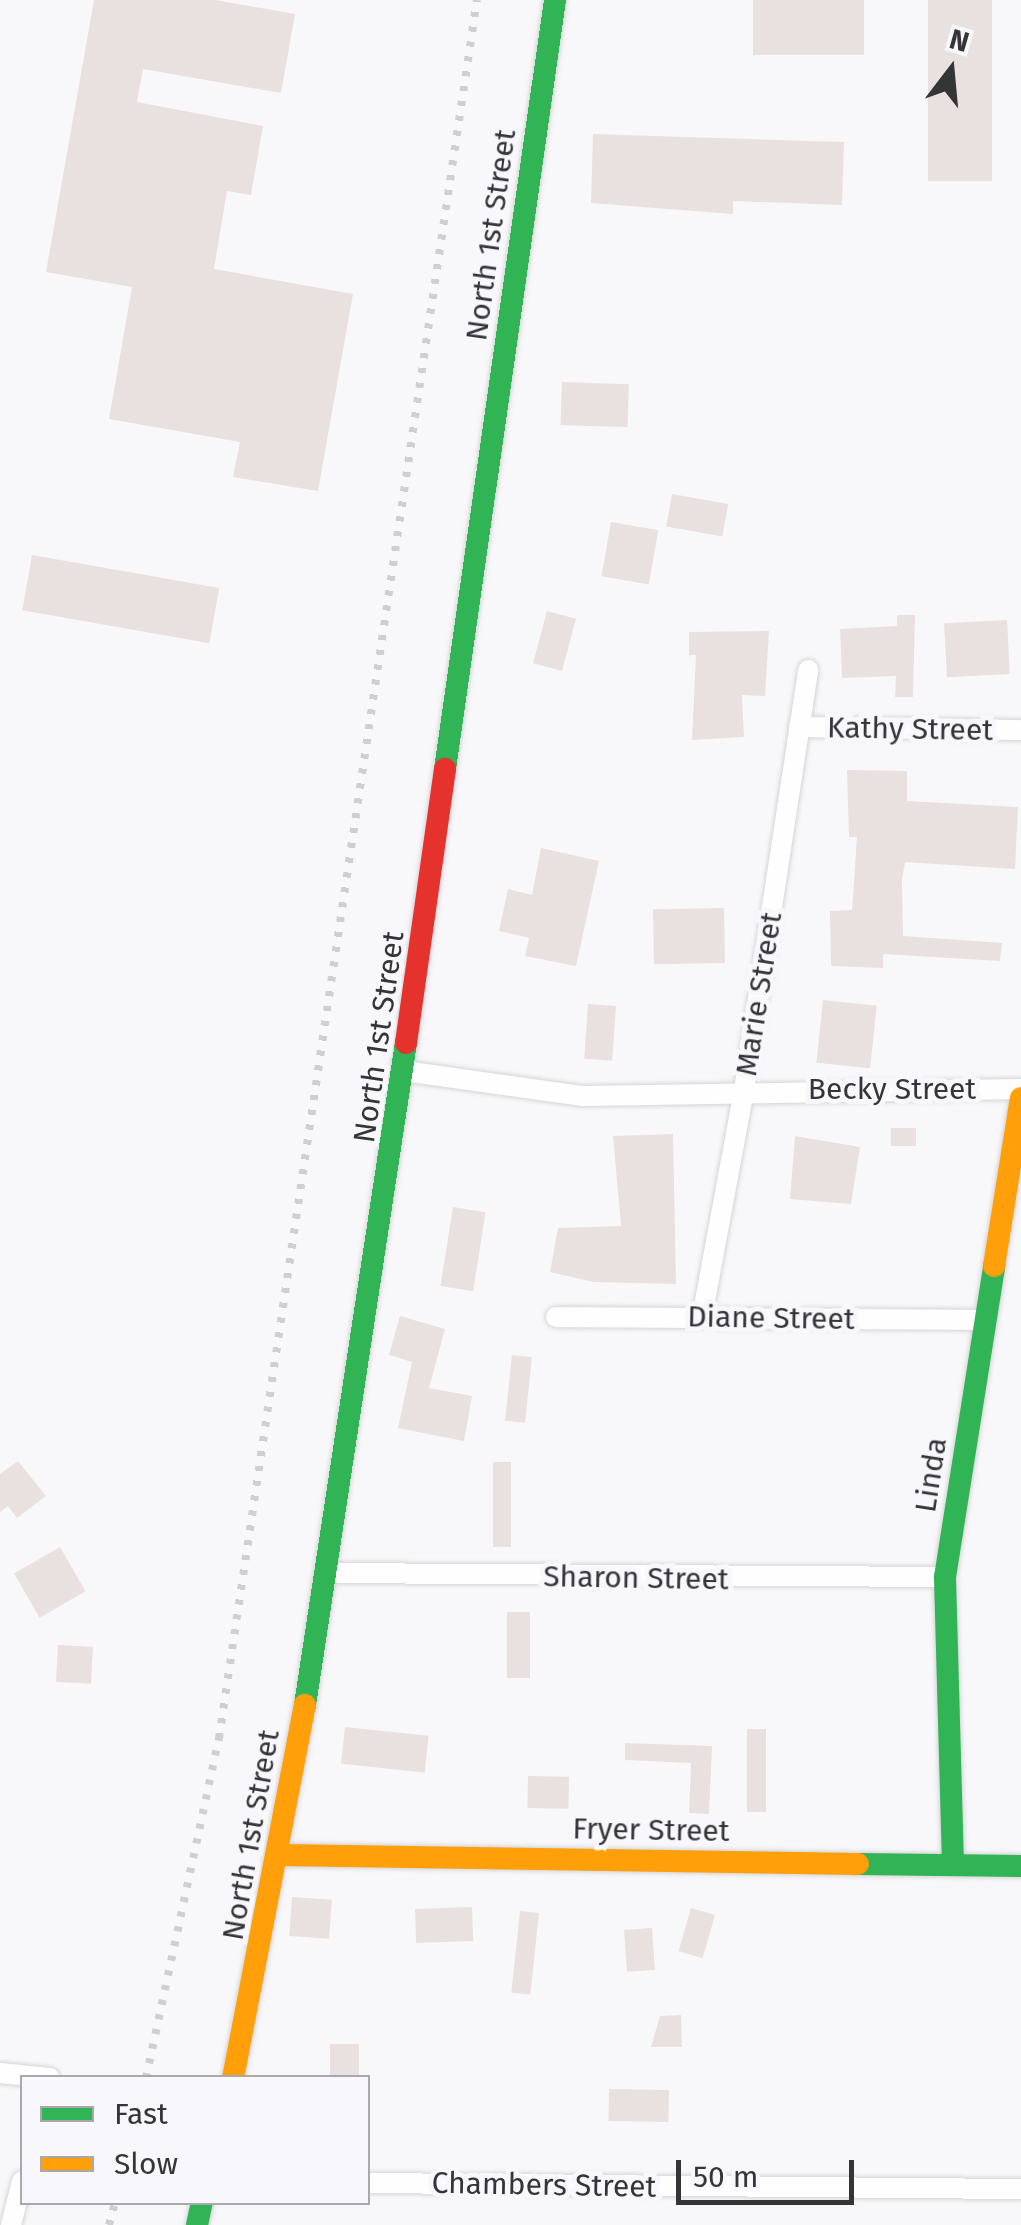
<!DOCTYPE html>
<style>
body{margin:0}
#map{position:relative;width:1021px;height:2225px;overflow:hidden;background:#f8f8fb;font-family:"Fira Sans",sans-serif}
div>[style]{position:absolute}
.building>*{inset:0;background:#e9e0e0;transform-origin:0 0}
.roads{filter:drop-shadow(0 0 2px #d5d5d7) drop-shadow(0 0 2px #d5d5d7)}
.street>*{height:20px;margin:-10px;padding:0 10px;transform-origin:10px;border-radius:10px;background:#fefefe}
.fast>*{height:22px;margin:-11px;padding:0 11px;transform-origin:11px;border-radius:11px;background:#30b455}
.slow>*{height:22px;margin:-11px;padding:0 11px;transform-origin:11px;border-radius:11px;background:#ff9f0a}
.jam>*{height:22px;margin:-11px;padding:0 11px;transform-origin:11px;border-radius:11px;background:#e5322d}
.rail>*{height:8px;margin-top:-4px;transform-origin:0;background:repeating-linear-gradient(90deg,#cfcfd0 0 5px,transparent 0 15px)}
span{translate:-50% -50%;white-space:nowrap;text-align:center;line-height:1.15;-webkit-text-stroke:10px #f7f7fc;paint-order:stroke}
.street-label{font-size:30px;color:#353537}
.legend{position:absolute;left:20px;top:2075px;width:350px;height:130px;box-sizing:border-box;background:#f7f7fc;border:2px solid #a9a9ad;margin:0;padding:12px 18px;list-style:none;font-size:30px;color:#353537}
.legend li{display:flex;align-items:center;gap:20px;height:50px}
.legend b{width:50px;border:2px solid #a9a9ad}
.north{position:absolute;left:901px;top:20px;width:100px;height:100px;-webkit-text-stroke:8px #f7f7fc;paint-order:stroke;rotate:16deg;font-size:28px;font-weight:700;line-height:40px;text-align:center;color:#353537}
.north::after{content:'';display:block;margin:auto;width:35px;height:45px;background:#353537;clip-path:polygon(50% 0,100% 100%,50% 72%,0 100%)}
.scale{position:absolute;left:676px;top:2160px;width:178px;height:45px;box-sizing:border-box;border:5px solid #353537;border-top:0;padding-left:12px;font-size:30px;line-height:35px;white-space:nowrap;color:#353537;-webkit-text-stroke:8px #f7f7fc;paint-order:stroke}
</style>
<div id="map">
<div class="building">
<i style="clip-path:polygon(94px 0,215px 0,295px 14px,281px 93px,143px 69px,137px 102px,263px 126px,251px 195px,227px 191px,214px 269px,353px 294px,318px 491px,233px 477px,240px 442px,109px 419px,132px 287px,46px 272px)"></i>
<i style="left:753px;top:0;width:111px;height:55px"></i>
<i style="left:928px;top:0;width:64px;height:181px"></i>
<i style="clip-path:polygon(593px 134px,844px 142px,842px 205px,733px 201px,733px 214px,591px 203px)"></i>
<i style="left:562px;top:382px;width:67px;height:43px;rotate:2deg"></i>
<i style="left:672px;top:494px;width:57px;height:33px;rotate:10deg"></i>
<i style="left:611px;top:522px;width:48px;height:55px;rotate:10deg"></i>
<i style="left:32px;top:555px;width:190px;height:56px;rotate:10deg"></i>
<i style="left:547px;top:611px;width:30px;height:54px;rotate:15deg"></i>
<i style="clip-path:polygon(897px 615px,915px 615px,913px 697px,895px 697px,896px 676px,842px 678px,840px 629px,897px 626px)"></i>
<i style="left:1007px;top:620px;width:54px;height:63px;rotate:87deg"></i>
<i style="clip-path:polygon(769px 631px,765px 696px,742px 695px,744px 737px,692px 740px,696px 655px,689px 655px,689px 632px)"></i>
<i style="clip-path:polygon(847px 770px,907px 771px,907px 801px,1018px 807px,1015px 869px,905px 862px,902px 880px,903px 936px,1002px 943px,1000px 961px,883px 954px,883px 968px,831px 966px,830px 911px,852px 910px,857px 837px,849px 837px)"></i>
<i style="clip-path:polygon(541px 848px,599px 861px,576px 966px,525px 956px,529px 938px,499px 931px,508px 889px,532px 895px)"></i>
<i style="left:724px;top:908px;width:55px;height:71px;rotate:89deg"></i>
<i style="left:823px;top:1000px;width:54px;height:63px;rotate:6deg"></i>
<i style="left:588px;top:1004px;width:28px;height:55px;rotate:4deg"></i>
<i style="left:916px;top:1128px;width:18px;height:25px;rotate:90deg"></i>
<i style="clip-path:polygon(673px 1134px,676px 1284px,593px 1282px,550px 1272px,558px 1228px,621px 1226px,613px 1136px)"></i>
<i style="clip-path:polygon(795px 1136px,860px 1147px,851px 1204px,790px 1199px)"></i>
<i style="left:453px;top:1207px;width:33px;height:80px;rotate:9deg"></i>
<i style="clip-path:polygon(400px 1316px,445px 1329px,429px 1388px,472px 1396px,464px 1441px,398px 1428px,412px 1362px,389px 1355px)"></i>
<i style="left:512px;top:1355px;width:20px;height:66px;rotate:6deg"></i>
<i style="clip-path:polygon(18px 1461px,46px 1496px,17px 1518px,8px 1506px,0 1512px,0 1474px)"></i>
<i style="left:493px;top:1462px;width:18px;height:85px"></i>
<i style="left:60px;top:1547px;width:51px;height:53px;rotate:60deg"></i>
<i style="left:507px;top:1612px;width:23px;height:66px"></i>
<i style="left:58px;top:1645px;width:35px;height:37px;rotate:3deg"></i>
<i style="left:345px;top:1727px;width:84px;height:37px;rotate:6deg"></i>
<i style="left:747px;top:1729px;width:19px;height:83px"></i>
<i style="clip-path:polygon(625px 1743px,712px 1746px,709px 1814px,689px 1813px,691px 1763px,625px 1760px)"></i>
<i style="left:528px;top:1776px;width:41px;height:32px;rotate:1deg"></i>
<i style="left:292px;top:1897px;width:40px;height:39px;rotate:4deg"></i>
<i style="left:472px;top:1907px;width:34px;height:57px;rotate:88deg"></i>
<i style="left:691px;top:1908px;width:25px;height:45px;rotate:16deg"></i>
<i style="left:520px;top:1911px;width:19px;height:82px;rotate:6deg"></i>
<i style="left:652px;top:1928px;width:42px;height:28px;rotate:86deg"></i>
<i style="clip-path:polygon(681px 2015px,682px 2047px,651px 2047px,660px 2016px)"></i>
<i style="left:330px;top:2044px;width:29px;height:34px"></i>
<i style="left:609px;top:2089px;width:60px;height:32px;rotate:1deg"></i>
</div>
<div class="roads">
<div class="street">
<i style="left:799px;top:727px;width:222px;rotate:0.8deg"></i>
<i style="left:404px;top:1071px;width:181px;rotate:8deg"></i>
<i style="left:583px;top:1096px;width:438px;rotate:-0.9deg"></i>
<i style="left:556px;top:1317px;width:430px;rotate:0.4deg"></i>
<i style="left:702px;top:1317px;width:231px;rotate:-79.5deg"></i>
<i style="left:744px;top:1090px;width:425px;rotate:-81.3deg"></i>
<i style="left:326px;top:1573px;width:619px;rotate:0.37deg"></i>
<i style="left:0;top:2073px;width:50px;rotate:5.7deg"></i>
<i style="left:368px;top:2183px;width:653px;rotate:0.53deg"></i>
<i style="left:11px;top:2225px;width:45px;rotate:-76deg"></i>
</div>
<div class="fast">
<i style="left:445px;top:769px;width:777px;rotate:-81.86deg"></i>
<i style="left:305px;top:1705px;width:670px;rotate:-81.33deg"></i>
<i style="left:858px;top:1864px;width:163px;rotate:0.7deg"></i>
<i style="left:953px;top:1865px;width:288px;rotate:-91.6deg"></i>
<i style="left:945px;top:1577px;width:315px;rotate:-81deg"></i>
<i style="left:197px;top:2225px;width:24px;rotate:-78deg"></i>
</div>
<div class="slow">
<i style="left:994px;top:1266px;width:170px;rotate:-80.9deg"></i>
<i style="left:281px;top:1855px;width:577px;rotate:0.89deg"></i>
<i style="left:233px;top:2078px;width:380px;rotate:-79.1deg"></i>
</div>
<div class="jam">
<i style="left:406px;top:1043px;width:277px;rotate:-81.9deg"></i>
</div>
</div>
<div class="rail">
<i style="left:146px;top:2078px;width:348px;rotate:-77.9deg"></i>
<i style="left:219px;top:1738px;width:1757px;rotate:-81.56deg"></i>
<i style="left:109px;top:2225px;width:24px;rotate:-75deg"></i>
</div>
<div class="street-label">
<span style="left:491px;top:235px;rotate:-82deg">North 1st Street</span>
<span style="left:910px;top:729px;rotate:1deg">Kathy Street</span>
<span style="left:759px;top:994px;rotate:-81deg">Marie Street</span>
<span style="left:379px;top:1037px;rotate:-82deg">North 1st Street</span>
<span style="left:892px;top:1089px">Becky Street</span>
<span style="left:771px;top:1318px;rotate:1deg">Diane Street</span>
<span style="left:931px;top:1475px;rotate:-81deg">Linda</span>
<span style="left:636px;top:1578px;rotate:1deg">Sharon Street</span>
<span style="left:651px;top:1830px;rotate:1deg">Fryer Street</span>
<span style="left:251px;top:1835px;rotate:-80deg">North 1st Street</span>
<span style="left:544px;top:2185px;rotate:1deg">Chambers Street</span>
</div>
<ul class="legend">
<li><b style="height:12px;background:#30b455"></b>Fast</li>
<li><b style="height:12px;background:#ff9f0a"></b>Slow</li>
</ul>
<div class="north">N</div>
<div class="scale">50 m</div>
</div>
